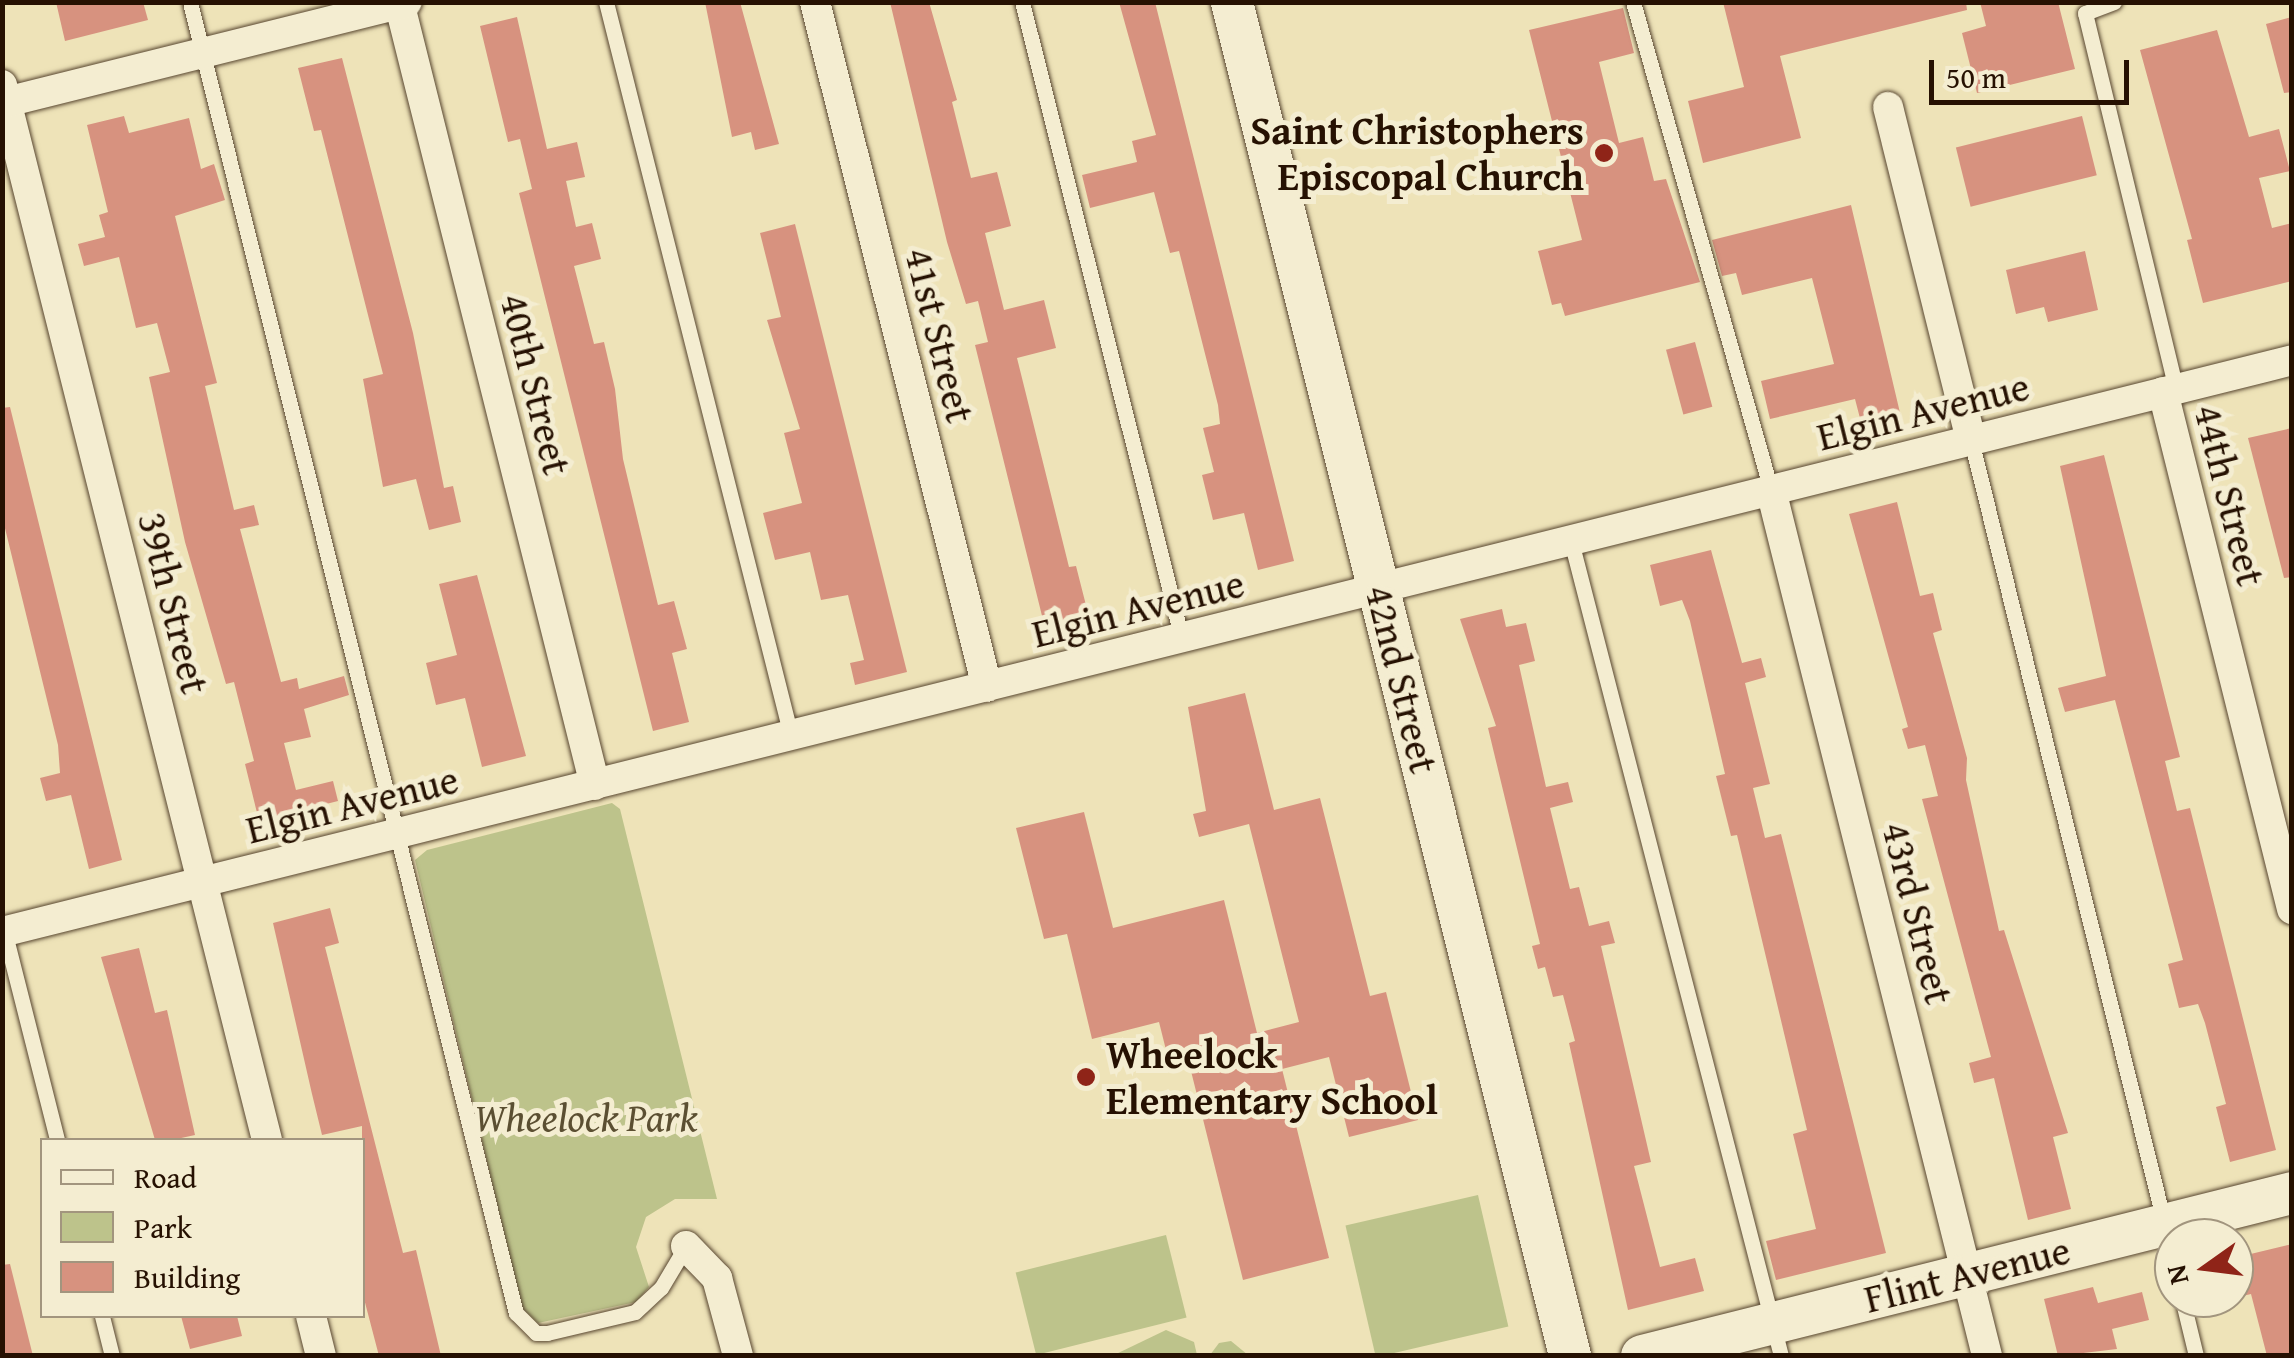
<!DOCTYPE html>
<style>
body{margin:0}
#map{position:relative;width:2294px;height:1358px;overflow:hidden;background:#eee3b8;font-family:"Gentium Book Plus",serif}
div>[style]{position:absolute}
.green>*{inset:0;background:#bdc38b;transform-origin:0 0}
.building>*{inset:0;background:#d7927f;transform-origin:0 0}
.roads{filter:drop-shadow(0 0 2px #584630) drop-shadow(0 0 2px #584630)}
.lane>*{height:15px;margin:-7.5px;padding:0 7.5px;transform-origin:7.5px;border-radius:7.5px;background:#f4edd1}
.street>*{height:30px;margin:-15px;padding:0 15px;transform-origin:15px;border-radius:15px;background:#f4edd1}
.secondary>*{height:42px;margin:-21px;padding:0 21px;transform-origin:21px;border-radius:21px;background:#f4edd1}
.dots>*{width:28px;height:28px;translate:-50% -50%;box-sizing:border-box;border:5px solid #f4edd1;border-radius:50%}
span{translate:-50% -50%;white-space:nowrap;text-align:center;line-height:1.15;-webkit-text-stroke:10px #f4edd1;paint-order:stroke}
.poi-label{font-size:40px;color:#261102;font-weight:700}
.right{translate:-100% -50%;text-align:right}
.left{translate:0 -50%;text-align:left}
.street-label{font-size:40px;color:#261102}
.park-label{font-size:40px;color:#5b4f32;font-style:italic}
.frame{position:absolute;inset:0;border:5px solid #261102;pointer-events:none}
.legend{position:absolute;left:40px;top:1138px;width:325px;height:180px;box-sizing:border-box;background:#f4edd1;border:2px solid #a2957e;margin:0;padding:12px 18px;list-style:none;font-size:30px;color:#261102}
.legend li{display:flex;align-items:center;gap:20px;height:50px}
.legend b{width:50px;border:2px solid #a2957e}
.north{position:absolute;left:2154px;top:1218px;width:100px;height:100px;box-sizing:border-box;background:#f4edd1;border:2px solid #a2957e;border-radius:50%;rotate:256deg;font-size:28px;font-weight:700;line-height:40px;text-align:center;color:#261102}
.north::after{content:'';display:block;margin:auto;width:35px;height:45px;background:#8f2418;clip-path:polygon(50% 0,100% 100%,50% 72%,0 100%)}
.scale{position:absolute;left:1929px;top:60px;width:200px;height:45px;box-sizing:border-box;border:5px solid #261102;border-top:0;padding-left:12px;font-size:30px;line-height:35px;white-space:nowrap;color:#261102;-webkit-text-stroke:8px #f4edd1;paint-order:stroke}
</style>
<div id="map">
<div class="green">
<i style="clip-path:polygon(612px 803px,620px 809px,717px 1199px,675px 1199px,646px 1217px,636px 1247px,649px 1287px,636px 1302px,538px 1323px,522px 1308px,415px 860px,427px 850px)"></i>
<i style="left:1478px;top:1195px;width:135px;height:136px;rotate:77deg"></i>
<i style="left:1166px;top:1235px;width:85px;height:155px;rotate:76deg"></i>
<i style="clip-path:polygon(1166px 1330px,1194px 1342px,1197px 1355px,1114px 1355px)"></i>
<i style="clip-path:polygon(1231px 1341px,1248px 1355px,1210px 1355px,1219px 1343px)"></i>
</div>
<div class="building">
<i style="clip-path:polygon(56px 2px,143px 2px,148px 20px,65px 41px)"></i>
<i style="clip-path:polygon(705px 2px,740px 2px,779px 144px,755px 150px,751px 132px,732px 137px)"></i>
<i style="clip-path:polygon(890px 2px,929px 2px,957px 100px,952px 102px,971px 178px,997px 172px,1011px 226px,985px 233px,1004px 310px,1044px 300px,1056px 348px,1017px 358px,1069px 567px,1076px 566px,1089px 617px,1045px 628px,975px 345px,988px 342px,978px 301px,966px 304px,947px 242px)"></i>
<i style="clip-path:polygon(1119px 2px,1155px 2px,1294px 561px,1258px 570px,1244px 513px,1213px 520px,1202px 475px,1214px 472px,1203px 428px,1220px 424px,1218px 405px,1179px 251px,1170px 253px,1154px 192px,1090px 208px,1082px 175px,1137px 162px,1132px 141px,1156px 135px)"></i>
<i style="clip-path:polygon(1723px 2px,1966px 2px,1967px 10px,1780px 56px,1801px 138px,1703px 163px,1688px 101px,1744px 87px)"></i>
<i style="clip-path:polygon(1980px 2px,2058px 2px,2075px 69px,1977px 93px,1962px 33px,1986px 26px)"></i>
<i style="clip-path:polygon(1623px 8px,1634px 53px,1599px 62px,1619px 143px,1643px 137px,1654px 181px,1666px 179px,1700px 282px,1565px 316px,1561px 303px,1552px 305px,1538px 251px,1582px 240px,1529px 30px)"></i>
<i style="clip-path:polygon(517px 17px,547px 149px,577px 142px,585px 177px,566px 181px,576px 227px,592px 223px,601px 259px,574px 266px,594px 344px,604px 342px,615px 389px,623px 459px,658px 605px,674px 601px,687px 649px,672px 653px,689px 722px,653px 731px,519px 193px,532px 189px,520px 139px,508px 142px,480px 26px)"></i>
<i style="clip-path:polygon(2292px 17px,2292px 92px,2284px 93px,2266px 24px)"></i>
<i style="clip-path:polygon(2217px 30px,2249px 137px,2279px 129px,2290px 171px,2259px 178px,2272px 228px,2292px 223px,2292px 281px,2203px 303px,2187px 240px,2192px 239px,2140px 50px)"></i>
<i style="clip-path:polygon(342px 58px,413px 333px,444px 488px,453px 486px,461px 522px,429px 530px,416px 479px,383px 487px,363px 379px,383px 374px,321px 130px,314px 131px,298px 68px)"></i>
<i style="clip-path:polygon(124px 116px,129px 133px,189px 118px,201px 169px,214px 164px,225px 200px,175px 216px,217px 383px,205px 386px,234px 510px,254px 505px,259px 525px,240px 529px,281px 682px,297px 678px,299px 689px,344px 676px,349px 695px,304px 709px,311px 737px,284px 743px,296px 790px,333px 781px,338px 801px,259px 821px,245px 764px,254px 761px,234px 682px,226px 684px,185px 542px,149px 377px,170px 372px,157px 323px,136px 328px,119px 257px,84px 266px,78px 244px,105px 237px,99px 215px,108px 212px,87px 125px)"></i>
<i style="left:2082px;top:116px;width:61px;height:130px;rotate:76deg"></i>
<i style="clip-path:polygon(1851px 205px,1901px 417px,1862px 426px,1855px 399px,1770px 419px,1761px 381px,1834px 364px,1812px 278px,1742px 295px,1736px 273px,1722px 276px,1712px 240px)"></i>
<i style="clip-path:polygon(795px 224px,907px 672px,855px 685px,850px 663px,864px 660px,848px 595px,821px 600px,810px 552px,775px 560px,763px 513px,802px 503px,784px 433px,800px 429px,767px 320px,781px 317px,760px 233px)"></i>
<i style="clip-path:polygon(2085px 251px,2098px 310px,2048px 322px,2044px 307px,2016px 314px,2006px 270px)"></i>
<i style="left:1695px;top:342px;width:67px;height:30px;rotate:75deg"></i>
<i style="clip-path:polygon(10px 407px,122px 860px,89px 869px,71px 795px,46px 801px,40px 778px,60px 773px,58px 745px,2px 516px,2px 408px)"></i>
<i style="clip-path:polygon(2292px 428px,2292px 577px,2284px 578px,2248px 438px)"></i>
<i style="clip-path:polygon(2104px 455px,2180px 757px,2165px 761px,2177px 811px,2190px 808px,2276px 1150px,2230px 1162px,2216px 1107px,2226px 1104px,2205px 1023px,2198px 1004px,2179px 1008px,2168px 964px,2183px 960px,2115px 700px,2065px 712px,2058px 688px,2106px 676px,2060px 466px)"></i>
<i style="clip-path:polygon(1897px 502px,1920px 596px,1933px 593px,1942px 630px,1933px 633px,1967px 758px,1966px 780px,1999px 931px,2004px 930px,2068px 1133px,2053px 1137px,2071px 1209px,2028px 1220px,1994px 1078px,1974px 1083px,1969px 1063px,1991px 1057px,1922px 799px,1938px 796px,1925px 745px,1908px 749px,1902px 729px,1908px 727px,1849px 514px)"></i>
<i style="clip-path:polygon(1711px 550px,1742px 663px,1761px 658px,1766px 677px,1745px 683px,1770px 784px,1753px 788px,1765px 838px,1781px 834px,1886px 1253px,1776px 1280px,1766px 1241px,1816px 1229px,1793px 1134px,1807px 1130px,1737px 835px,1731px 836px,1716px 776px,1725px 774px,1690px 621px,1682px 600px,1660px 606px,1650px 565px)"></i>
<i style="clip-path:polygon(477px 575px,526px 756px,482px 767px,465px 698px,436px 705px,426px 663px,457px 655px,439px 584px)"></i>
<i style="clip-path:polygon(1502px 609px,1506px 627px,1526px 623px,1535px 661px,1519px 665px,1546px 787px,1568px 782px,1573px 802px,1550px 808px,1570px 889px,1579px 887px,1589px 926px,1609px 921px,1615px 943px,1601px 946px,1651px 1162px,1634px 1166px,1660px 1267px,1695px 1258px,1704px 1291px,1628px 1310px,1569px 1043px,1575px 1041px,1563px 995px,1553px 997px,1545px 967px,1538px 969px,1532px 946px,1540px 944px,1488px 728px,1496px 726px,1460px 619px)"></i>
<i style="clip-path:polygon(1245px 693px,1274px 810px,1320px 798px,1370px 996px,1386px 992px,1418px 1120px,1349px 1137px,1329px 1057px,1282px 1069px,1329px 1258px,1243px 1280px,1190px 1067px,1182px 1054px,1168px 1058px,1159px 1022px,1092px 1039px,1067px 934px,1044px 939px,1016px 828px,1084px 812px,1113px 928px,1224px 900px,1257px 1033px,1299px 1022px,1249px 824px,1199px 837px,1193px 814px,1206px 811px,1188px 707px)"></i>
<i style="clip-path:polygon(330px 908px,339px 943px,325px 947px,403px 1253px,416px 1250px,441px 1356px,379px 1356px,362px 1291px,362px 1126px,322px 1135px,312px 1094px,273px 923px)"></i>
<i style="clip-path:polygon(139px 948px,155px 1013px,167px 1010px,195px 1135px,172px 1140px,155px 1140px,101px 957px)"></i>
<i style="clip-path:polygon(2292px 1244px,2292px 1356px,2267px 1356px,2251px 1294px,2234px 1298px,2234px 1258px)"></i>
<i style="clip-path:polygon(10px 1264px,33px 1356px,2px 1356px,2px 1265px)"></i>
<i style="clip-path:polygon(2093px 1287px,2098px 1303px,2142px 1292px,2149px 1320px,2112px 1329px,2117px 1349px,2058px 1356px,2044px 1299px)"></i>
<i style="clip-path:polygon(181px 1316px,237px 1316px,242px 1336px,190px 1349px)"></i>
</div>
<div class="roads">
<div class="lane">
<i style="left:190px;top:2px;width:1351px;rotate:76.04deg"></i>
<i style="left:516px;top:1313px;width:28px;rotate:45deg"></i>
<i style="left:536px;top:1333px;width:11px"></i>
<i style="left:547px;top:1333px;width:90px;rotate:-13.4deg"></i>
<i style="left:635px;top:1312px;width:35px;rotate:-43deg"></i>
<i style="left:661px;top:1288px;width:49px;rotate:-59.2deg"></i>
<i style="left:606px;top:2px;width:757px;rotate:75.85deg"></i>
<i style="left:1022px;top:2px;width:657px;rotate:75.9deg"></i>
<i style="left:1633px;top:2px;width:507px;rotate:74.21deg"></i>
<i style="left:2114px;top:2px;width:31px;rotate:159deg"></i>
<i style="left:2085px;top:13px;width:387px;rotate:76.4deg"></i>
<i style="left:1971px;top:440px;width:848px;rotate:76.14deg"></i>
<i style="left:1571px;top:541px;width:842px;rotate:75.55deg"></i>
<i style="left:3px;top:926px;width:221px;rotate:75.8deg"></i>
<i style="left:2182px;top:1298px;width:60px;rotate:76.4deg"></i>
<i style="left:102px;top:1316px;width:41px;rotate:76deg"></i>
</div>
<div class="street">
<i style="left:399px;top:2px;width:807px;rotate:75.95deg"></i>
<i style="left:815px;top:2px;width:706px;rotate:75.9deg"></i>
<i style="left:2px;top:85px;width:1088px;rotate:75.9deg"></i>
<i style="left:2px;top:103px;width:417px;rotate:-14deg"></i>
<i style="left:1888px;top:107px;width:343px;rotate:76deg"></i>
<i style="left:2163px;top:392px;width:533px;rotate:75.99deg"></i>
<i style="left:1771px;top:490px;width:893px;rotate:75.99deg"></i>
<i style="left:2px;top:932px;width:2360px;rotate:-14.02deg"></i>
<i style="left:686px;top:1246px;width:45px;rotate:45.9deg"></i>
<i style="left:717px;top:1278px;width:81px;rotate:74.9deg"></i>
<i style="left:311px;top:1316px;width:41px;rotate:76deg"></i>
</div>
<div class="secondary">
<i style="left:1232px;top:2px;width:1396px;rotate:75.98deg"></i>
<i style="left:1642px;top:1356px;width:670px;rotate:-14.08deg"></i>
</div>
</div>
<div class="dots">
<i style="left:1604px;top:153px;background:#8f2418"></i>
<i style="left:1086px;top:1077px;background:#8f2418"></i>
</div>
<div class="poi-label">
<span class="right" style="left:1584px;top:153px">Saint Christophers<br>Episcopal Church</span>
<span class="left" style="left:1106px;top:1077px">Wheelock<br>Elementary School</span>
</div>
<div class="street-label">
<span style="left:940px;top:335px;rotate:76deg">41st Street</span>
<span style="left:536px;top:384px;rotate:76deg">40th Street</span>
<span style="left:1923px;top:411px;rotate:-14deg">Elgin Avenue</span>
<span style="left:2230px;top:495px;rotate:76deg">44th Street</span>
<span style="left:174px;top:603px;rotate:76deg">39th Street</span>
<span style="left:1138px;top:608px;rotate:-14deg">Elgin Avenue</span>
<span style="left:1402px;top:679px;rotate:76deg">42nd Street</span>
<span style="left:352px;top:804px;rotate:-14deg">Elgin Avenue</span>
<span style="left:1918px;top:913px;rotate:76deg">43rd Street</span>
<span style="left:1967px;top:1274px;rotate:-14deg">Flint Avenue</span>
</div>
<div class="park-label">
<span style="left:586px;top:1117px">Wheelock Park</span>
</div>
<div class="frame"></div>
<ul class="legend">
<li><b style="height:12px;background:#f4edd1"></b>Road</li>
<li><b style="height:28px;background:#bdc38b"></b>Park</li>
<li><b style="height:28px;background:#d7927f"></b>Building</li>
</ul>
<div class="north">N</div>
<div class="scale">50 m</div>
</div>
